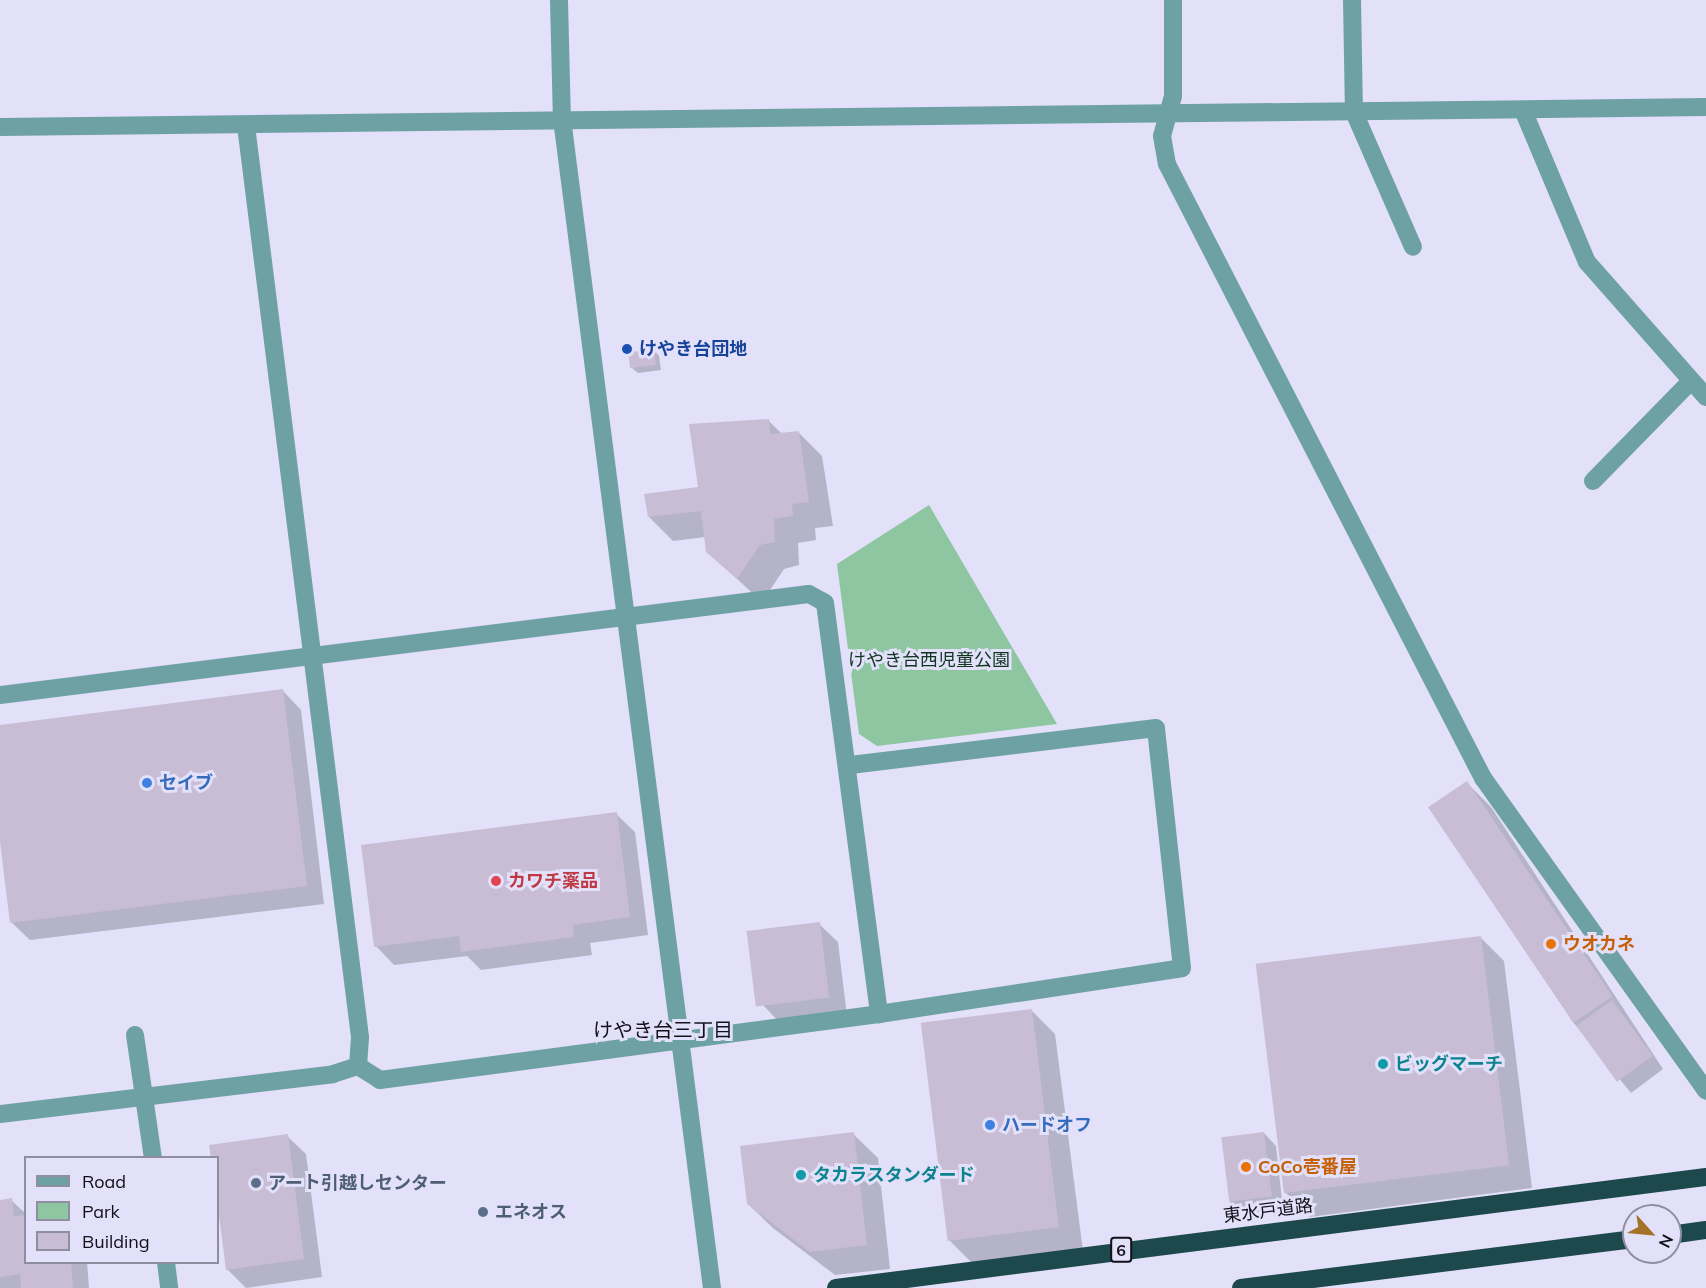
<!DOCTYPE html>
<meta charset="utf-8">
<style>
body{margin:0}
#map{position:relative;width:1706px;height:1288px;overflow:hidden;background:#e3e0fa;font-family:Mulish,"Noto Sans JP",sans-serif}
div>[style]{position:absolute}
.green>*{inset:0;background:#8dc6a0}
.shadow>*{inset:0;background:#0003}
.building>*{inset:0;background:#c8bdd4;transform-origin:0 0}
.minor>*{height:18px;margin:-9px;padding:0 9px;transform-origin:9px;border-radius:9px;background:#6ea1a4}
.highway>*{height:18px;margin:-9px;padding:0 9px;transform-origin:9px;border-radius:9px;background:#1d494c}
.dots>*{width:16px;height:16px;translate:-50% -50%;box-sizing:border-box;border:3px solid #e3e0fa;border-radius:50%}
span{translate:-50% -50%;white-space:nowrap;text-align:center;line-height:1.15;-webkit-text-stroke:6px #e3e0fa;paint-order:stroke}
.shield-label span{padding:2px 4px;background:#e3e0fa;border:2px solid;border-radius:4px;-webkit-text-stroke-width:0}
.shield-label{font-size:16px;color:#121119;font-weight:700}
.transit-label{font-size:18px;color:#164399;font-weight:700}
.left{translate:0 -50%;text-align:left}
.park-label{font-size:18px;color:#103620}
.shop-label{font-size:18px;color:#366cbe;font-weight:700}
.health-label{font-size:18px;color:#be3a42;font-weight:700}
.food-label{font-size:18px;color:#c56008;font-weight:700}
.culture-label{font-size:18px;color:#0d838f;font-weight:700}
.service-label{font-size:18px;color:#4e5e75;font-weight:700}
.street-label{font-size:18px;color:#121119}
.neighbourhood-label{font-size:20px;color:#121119}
.legend{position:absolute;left:24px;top:1156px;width:195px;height:108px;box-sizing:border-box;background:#e3e0fa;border:2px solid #8f8da0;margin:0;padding:8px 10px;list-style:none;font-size:18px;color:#121119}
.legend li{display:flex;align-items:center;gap:12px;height:30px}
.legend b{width:30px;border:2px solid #8f8da0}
.north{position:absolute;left:1622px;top:1204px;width:60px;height:60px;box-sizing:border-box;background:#e3e0fa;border:2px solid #8f8da0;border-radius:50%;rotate:117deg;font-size:16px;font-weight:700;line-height:24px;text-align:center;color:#121119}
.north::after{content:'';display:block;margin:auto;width:21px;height:27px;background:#a37327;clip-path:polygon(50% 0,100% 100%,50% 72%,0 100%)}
</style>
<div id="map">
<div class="green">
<i style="clip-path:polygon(929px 505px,1057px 724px,877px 746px,859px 734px,837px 564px)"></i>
</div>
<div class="shadow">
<i style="clip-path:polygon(654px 350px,659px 356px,661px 370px,638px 373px,632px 368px)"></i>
<i style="clip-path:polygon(768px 420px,782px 434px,798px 432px,822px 456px,833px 526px,815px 528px,816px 540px,798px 543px,799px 565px,784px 569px,762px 602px,708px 552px,706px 537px,673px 541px,649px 517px,700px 489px)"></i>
<i style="clip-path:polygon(283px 691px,301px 710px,324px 904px,30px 940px,11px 922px,0 829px,0 726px)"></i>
<i style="clip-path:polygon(1467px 783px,1491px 807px,1663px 1069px,1631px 1093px,1573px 1022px,1430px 808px)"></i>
<i style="clip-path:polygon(616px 814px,635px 832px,648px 935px,590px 943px,592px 955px,481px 970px,467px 956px,394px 965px,376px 946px)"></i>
<i style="clip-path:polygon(819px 924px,838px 942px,847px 1016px,781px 1024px,763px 1005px)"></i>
<i style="clip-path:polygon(1480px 937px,1504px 961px,1532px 1188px,1310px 1217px,1286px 1193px)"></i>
<i style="clip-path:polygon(1031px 1010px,1055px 1034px,1083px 1251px,974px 1265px,950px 1241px,922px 1025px)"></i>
<i style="clip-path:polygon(1264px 1133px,1276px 1146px,1283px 1209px,1242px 1214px,1230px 1202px)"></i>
<i style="clip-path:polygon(853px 1134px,878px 1158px,890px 1269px,835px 1275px,773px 1228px,748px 1204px)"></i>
<i style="clip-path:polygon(287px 1136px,306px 1154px,322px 1277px,246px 1288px,227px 1269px,218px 1197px,218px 1158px)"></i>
<i style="clip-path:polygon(11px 1200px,26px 1214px,26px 1262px,87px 1262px,89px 1288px,0 1288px,0 1201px)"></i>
</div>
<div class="building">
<i style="left:654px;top:349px;width:16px;height:26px;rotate:83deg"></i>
<i style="clip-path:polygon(769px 419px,770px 434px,799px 431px,809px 502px,792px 504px,793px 516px,774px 519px,775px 542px,760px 545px,737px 579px,706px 552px,701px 511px,648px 517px,644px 494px,698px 487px,689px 424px)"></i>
<i style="clip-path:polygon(283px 689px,307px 886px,10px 923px,0 842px,0 725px)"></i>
<i style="left:1467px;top:781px;width:260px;height:47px;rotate:56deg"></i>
<i style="clip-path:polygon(617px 812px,630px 917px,573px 925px,574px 937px,461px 952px,459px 936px,374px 947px,361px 845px)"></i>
<i style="left:820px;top:922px;width:76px;height:74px;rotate:83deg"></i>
<i style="left:1481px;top:936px;width:231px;height:227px;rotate:83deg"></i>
<i style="left:1612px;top:1000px;width:69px;height:44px;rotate:54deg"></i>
<i style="left:1032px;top:1009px;width:220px;height:112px;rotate:83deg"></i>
<i style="clip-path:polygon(854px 1132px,867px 1245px,810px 1252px,747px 1204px,740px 1146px)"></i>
<i style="left:1264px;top:1132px;width:65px;height:43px;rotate:83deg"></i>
<i style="clip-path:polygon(288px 1134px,304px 1259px,226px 1270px,218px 1208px,218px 1158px,211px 1158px,209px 1145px)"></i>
<i style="clip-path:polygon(12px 1198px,14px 1216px,26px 1215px,26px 1262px,71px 1262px,73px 1288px,21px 1288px,20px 1274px,0 1277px,0 1200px)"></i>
</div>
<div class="minor">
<i style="left:559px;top:0;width:119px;rotate:88.6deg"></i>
<i style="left:562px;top:119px;width:1179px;rotate:82.69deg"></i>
<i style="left:1173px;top:0;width:96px;rotate:90deg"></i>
<i style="left:1173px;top:96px;width:41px;rotate:105.4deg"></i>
<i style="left:1162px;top:136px;width:28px;rotate:80deg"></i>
<i style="left:1167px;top:164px;width:691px;rotate:62.77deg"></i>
<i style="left:1483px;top:778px;width:384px;rotate:54.5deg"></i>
<i style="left:1352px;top:0;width:112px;rotate:89deg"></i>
<i style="left:1354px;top:112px;width:147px;rotate:66.4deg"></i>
<i style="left:1523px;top:110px;width:165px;rotate:67.2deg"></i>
<i style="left:1587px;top:262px;width:180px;rotate:48.6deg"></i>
<i style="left:0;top:127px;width:1706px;rotate:-0.67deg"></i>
<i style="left:1593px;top:481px;width:139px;rotate:-45.6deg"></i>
<i style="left:0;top:695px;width:815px;rotate:-7.12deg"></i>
<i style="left:809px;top:594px;width:18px;rotate:29deg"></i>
<i style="left:825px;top:603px;width:415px;rotate:82.5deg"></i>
<i style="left:135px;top:1035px;width:124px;rotate:81.7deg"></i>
<i style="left:358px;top:1066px;width:26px;rotate:32deg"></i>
<i style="left:380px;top:1080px;width:503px;rotate:-7.53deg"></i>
<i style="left:879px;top:1014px;width:306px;rotate:-8.6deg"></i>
<i style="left:1182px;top:968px;width:241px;rotate:-96.2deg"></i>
<i style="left:1156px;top:728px;width:310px;rotate:173.1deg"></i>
<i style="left:0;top:1114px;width:335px;rotate:-6.8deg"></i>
<i style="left:333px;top:1074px;width:26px;rotate:-18deg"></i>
<i style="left:358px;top:1066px;width:29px;rotate:-86deg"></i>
<i style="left:360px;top:1037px;width:919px;rotate:-97.13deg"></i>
<i style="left:166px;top:1262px;width:26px;rotate:83deg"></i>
</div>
<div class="highway">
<i style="left:1670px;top:1235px;width:36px;rotate:-8deg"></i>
<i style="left:836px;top:1288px;width:877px;rotate:-7.27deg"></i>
<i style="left:1241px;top:1288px;width:396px;rotate:-7.1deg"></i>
</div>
<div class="dots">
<i style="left:627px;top:349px;background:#1a4fb4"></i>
<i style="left:147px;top:783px;background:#3f7fe0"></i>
<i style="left:496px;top:881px;background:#e0444e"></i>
<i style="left:1551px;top:944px;background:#e8710a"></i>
<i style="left:1383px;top:1064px;background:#0f9aa8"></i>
<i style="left:990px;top:1125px;background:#3f7fe0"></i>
<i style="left:1246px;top:1167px;background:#e8710a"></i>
<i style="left:801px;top:1175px;background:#0f9aa8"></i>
<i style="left:256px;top:1183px;background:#5c6f8a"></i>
<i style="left:483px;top:1212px;background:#5c6f8a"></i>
</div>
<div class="shield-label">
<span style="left:1121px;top:1250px">6</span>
</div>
<div class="transit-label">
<span class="left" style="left:639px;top:349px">けやき台団地</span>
</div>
<div class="park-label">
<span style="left:929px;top:660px">けやき台西児童公園</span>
</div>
<div class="shop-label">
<span class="left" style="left:159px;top:783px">セイブ</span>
<span class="left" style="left:1002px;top:1125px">ハードオフ</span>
</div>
<div class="health-label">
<span class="left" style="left:508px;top:881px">カワチ薬品</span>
</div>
<div class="food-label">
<span class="left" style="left:1563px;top:944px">ウオカネ</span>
<span class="left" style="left:1258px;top:1167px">CoCo壱番屋</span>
</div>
<div class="culture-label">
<span class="left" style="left:1395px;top:1064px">ビッグマーチ</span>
<span class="left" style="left:813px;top:1175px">タカラスタンダード</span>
</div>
<div class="service-label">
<span class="left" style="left:268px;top:1183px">アート引越しセンター</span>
<span class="left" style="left:495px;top:1212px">エネオス</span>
</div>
<div class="street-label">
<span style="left:1268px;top:1211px;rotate:-7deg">東水戸道路</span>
</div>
<div class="neighbourhood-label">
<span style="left:663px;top:1029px">けやき台三丁目</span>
</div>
<ul class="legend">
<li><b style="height:8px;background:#6ea1a4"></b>Road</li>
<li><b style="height:16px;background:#8dc6a0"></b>Park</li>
<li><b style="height:16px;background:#c8bdd4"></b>Building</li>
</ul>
<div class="north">N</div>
</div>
